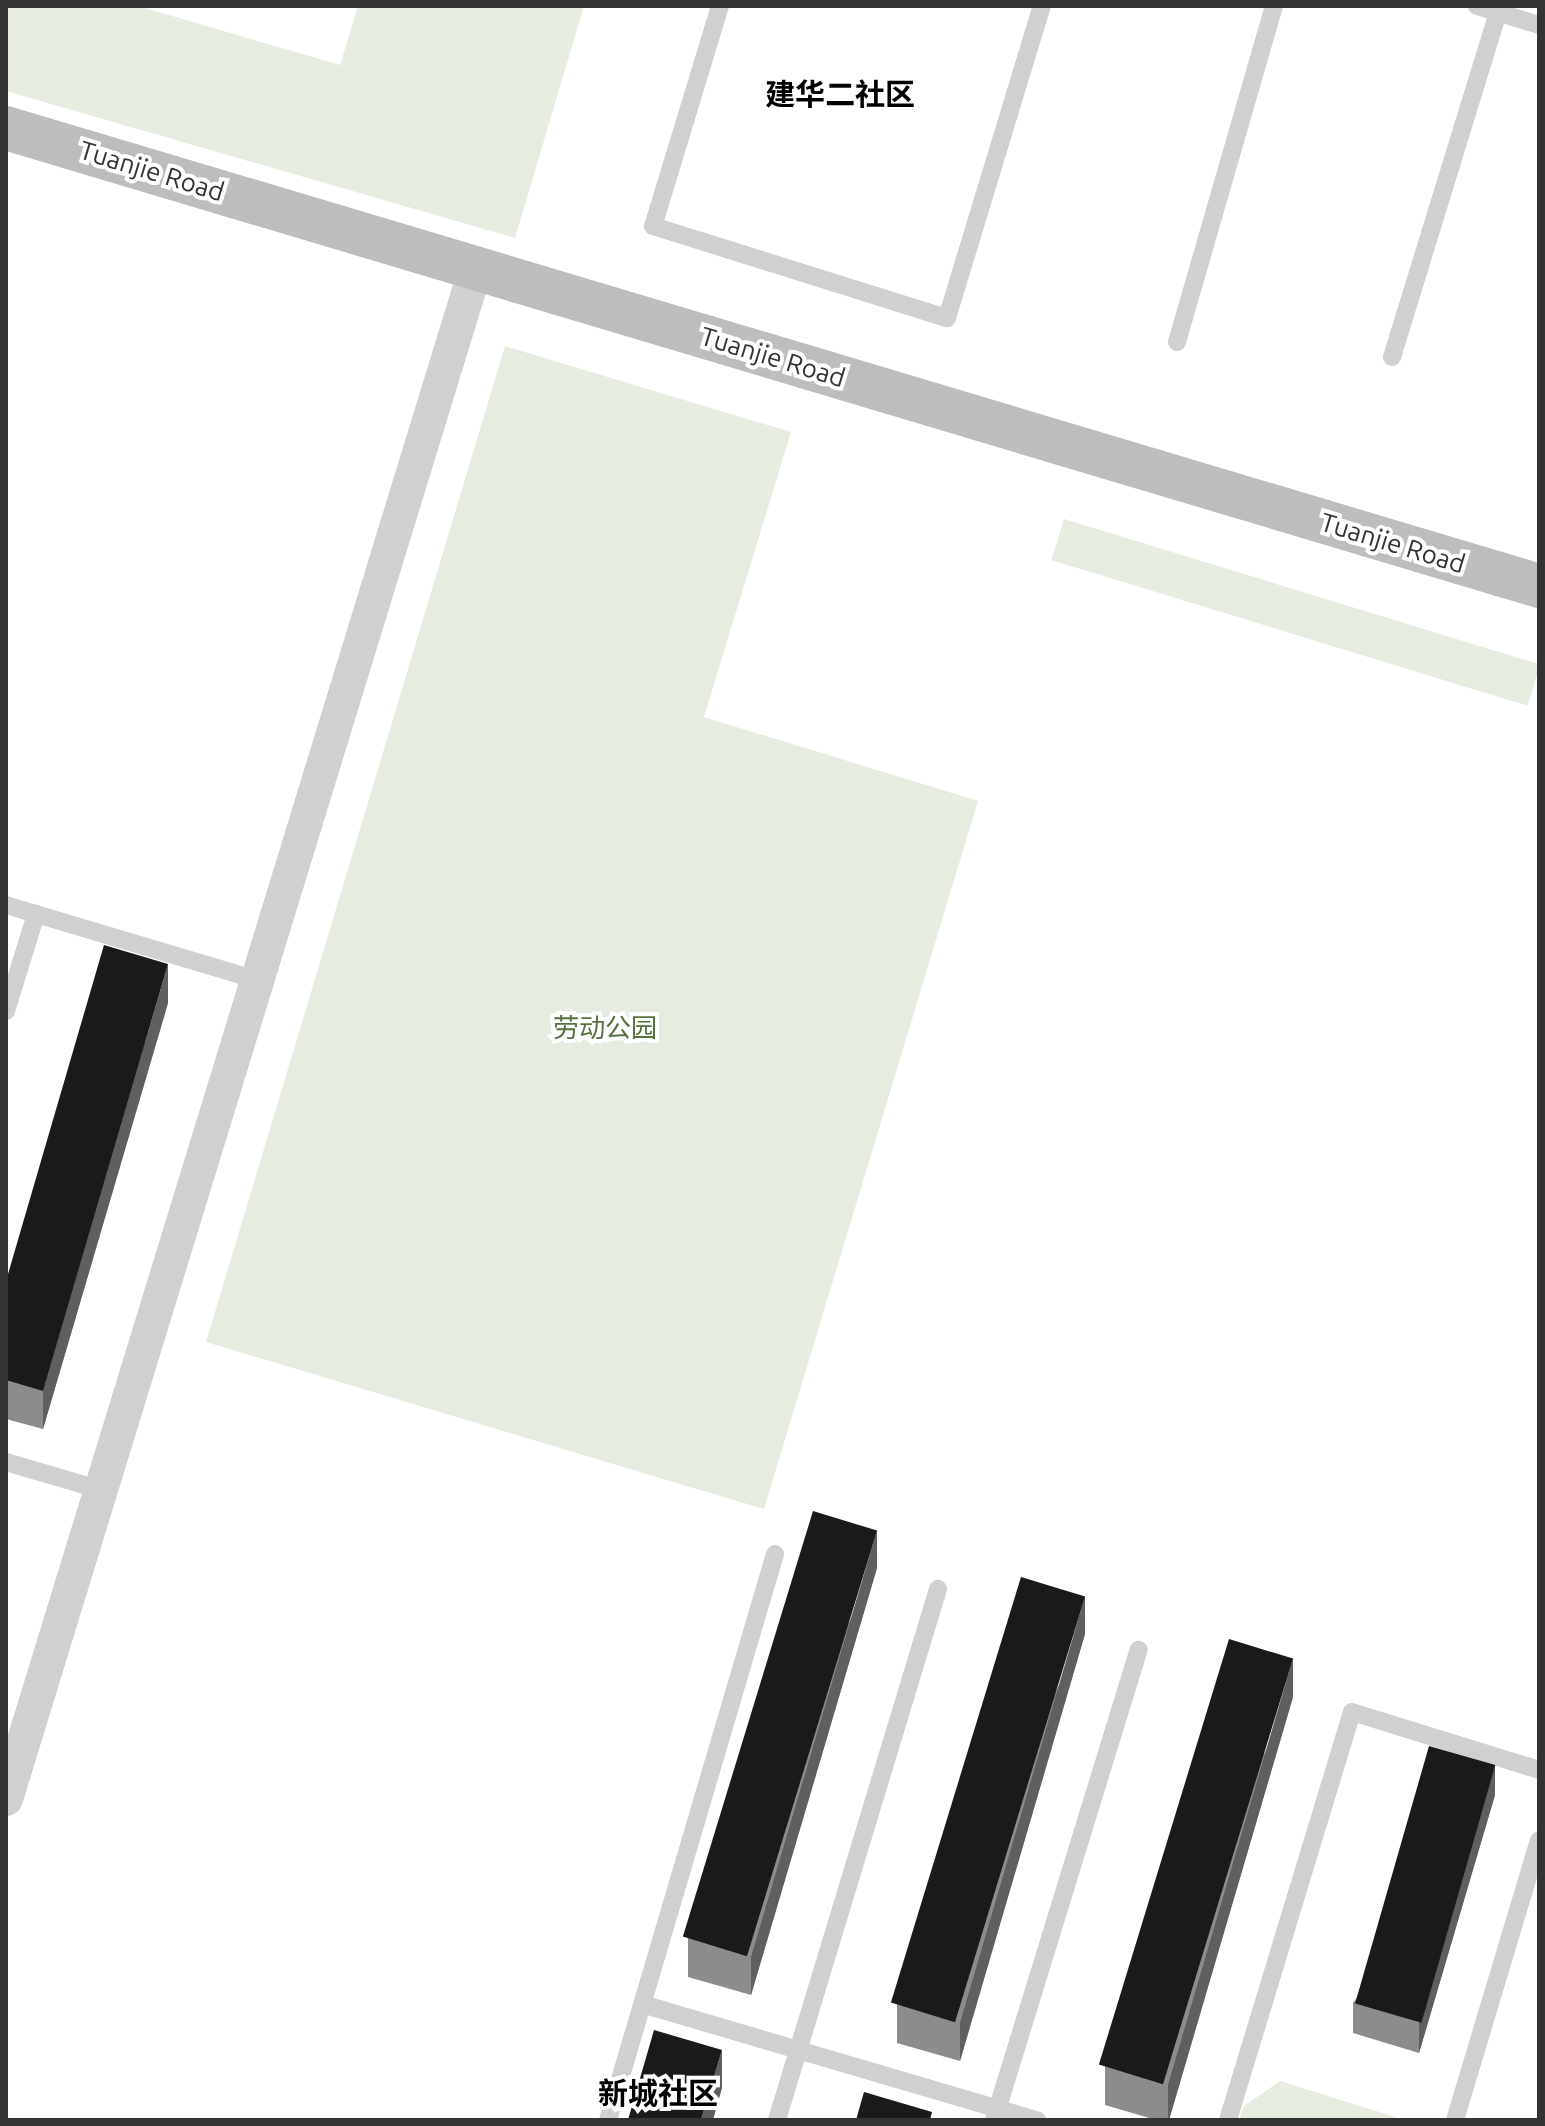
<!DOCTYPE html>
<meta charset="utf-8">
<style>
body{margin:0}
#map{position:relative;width:1545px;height:2126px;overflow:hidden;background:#fff;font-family:Ubuntu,"Noto Sans SC",sans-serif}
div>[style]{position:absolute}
.green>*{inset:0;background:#e6ecdf;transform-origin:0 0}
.lane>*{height:18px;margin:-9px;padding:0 9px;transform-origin:9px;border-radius:9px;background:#d0d0d0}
.street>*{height:34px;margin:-17px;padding:0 17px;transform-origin:17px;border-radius:17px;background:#d0d0d0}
.secondary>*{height:44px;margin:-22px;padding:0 22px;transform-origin:22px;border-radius:22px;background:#bdbdbd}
.wall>*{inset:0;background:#8c8c8c}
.shaded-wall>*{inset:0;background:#5f5f5f}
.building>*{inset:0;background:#1a1a1a;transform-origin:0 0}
span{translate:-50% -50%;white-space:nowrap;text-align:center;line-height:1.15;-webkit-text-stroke:8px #fff;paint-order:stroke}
.street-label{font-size:26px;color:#333}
.park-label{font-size:26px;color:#56703f}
.quarter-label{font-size:30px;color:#000;font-weight:700}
.frame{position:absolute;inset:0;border:8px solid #333;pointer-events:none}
</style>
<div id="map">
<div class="green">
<i style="clip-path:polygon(6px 6px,138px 6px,340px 65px,358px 6px,584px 6px,515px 238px,6px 91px)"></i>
<i style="clip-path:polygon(505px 346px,791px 432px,704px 717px,978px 801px,764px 1509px,206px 1342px)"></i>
<i style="left:1064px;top:519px;width:498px;height:43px;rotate:17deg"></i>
<i style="clip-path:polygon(1280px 2081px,1405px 2120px,1239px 2120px,1244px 2106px)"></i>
</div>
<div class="lane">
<i style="left:720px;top:6px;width:230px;rotate:106.9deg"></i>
<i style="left:653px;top:226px;width:308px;rotate:17.4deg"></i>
<i style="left:947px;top:318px;width:326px;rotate:-73.1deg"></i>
<i style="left:1477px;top:6px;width:65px;rotate:17deg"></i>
<i style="left:1177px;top:342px;width:350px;rotate:-73.9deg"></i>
<i style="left:1392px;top:357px;width:361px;rotate:-72.9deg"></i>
<i style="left:6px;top:905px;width:262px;rotate:16.6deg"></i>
<i style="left:6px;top:1011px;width:102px;rotate:-72.8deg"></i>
<i style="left:6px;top:1462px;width:99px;rotate:16.4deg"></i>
<i style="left:642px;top:2004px;width:412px;rotate:16.4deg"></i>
<i style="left:608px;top:2120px;width:590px;rotate:-73.56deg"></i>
<i style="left:777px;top:2120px;width:555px;rotate:-73.13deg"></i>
<i style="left:994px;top:2120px;width:492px;rotate:-72.9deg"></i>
<i style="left:1228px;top:2120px;width:426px;rotate:-73.1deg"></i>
<i style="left:1352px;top:1712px;width:196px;rotate:17.2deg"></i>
<i style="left:1455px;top:2120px;width:292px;rotate:-73.3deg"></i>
</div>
<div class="street">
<i style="left:6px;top:1799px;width:1602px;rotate:-72.94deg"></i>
</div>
<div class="secondary">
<i style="left:6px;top:128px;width:1600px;rotate:16.63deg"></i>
</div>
<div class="wall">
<i style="clip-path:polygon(168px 1003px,43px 1429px,6px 1419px,6px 1281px)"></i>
<i style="clip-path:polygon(877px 1568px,751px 1995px,688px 1977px,688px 1938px)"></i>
<i style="clip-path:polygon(1085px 1634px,960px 2061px,897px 2043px,897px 2004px)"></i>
<i style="clip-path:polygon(1293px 1697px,1169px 2120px,1156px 2120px,1105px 2105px,1105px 2066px)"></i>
<i style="clip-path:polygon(1495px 1795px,1419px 2053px,1353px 2033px,1353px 2003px)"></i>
</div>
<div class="shaded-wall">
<i style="clip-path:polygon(168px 964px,168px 1003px,43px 1429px,43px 1391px)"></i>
<i style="clip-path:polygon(877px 1530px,877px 1568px,751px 1995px,751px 1957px)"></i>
<i style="clip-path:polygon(1085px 1596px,1085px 1634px,960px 2061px,960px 2023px)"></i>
<i style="clip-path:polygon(1293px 1658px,1293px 1697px,1169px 2120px,1168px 2120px,1168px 2085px)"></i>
<i style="clip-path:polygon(1495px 1765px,1495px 1795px,1419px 2053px,1419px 2022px)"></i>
<i style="clip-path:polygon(722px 2050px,722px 2088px,713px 2120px,701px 2120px)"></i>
</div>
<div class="building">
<i style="clip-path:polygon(104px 945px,168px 964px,43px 1391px,6px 1380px,6px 1281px)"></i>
<i style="left:813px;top:1511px;width:67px;height:445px;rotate:17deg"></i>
<i style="left:1021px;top:1577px;width:67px;height:445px;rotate:17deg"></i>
<i style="left:1229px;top:1639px;width:67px;height:445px;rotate:17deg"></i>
<i style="left:1429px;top:1746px;width:69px;height:268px;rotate:16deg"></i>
<i style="clip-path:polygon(654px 2030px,722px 2050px,701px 2120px,628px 2120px)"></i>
<i style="clip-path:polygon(864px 2092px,932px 2112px,930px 2120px,856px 2120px)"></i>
</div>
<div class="street-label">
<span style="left:152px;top:171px;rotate:17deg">Tuanjie Road</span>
<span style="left:773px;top:357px;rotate:17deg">Tuanjie Road</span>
<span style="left:1393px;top:543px;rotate:17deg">Tuanjie Road</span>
</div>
<div class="park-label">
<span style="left:605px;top:1028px">劳动公园</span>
</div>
<div class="quarter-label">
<span style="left:840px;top:94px">建华二社区</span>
<span style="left:658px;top:2093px">新城社区</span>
</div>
<div class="frame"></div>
</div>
